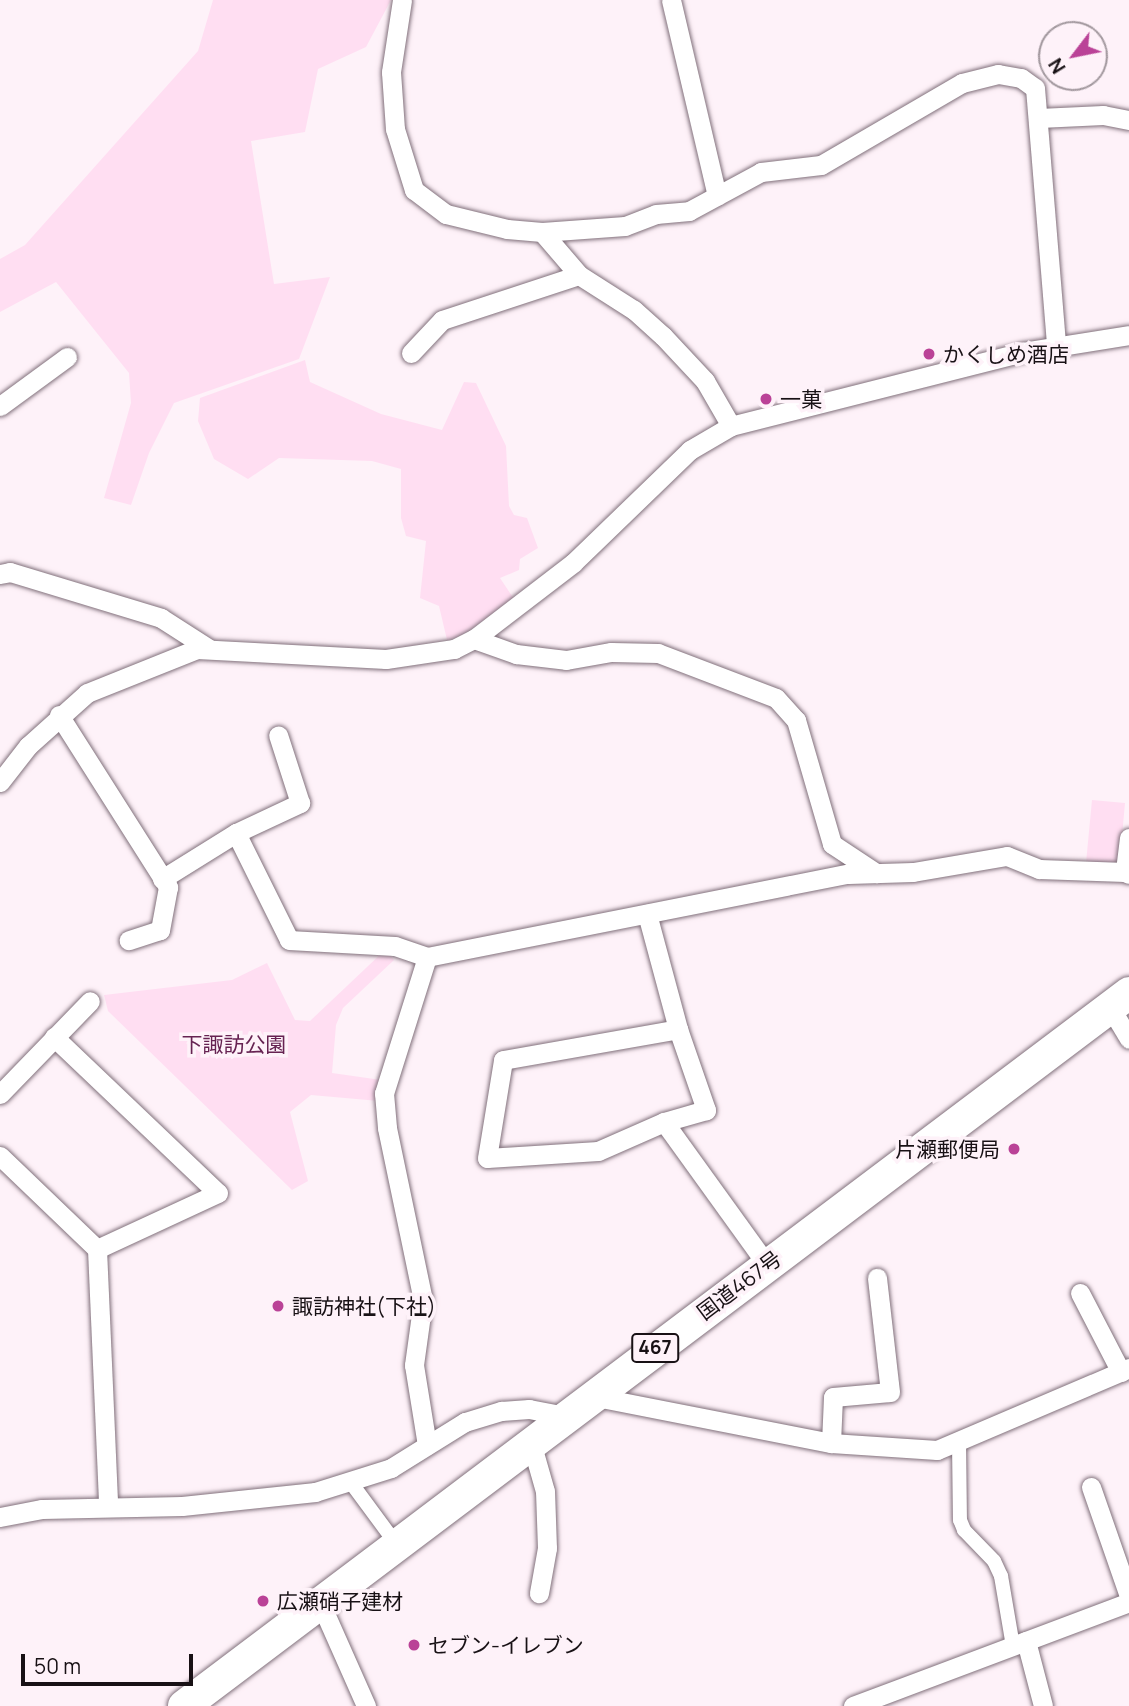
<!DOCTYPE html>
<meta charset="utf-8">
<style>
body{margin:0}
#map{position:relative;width:1129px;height:1706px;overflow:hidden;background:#fef2f9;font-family:Manrope,"Noto Sans JP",sans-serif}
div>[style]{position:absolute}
.green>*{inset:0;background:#ffdef2}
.roads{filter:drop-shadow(0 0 2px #81707b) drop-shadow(0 0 2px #81707b)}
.pedestrian>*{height:14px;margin:-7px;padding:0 7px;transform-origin:7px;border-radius:7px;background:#fff}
.minor>*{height:19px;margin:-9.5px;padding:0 9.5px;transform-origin:9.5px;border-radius:9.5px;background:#fff}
.trunk>*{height:32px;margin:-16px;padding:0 16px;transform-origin:16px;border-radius:16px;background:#fff}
.dots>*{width:19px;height:19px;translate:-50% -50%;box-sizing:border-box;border:4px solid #fef2f9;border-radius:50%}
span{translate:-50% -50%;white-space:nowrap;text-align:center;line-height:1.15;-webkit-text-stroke:7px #fef2f9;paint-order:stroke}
.shield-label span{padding:2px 5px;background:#fef2f9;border:2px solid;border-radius:5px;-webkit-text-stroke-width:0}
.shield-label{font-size:19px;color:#181115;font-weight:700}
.poi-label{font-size:21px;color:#181115}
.left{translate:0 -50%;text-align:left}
.right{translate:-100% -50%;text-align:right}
.park-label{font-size:21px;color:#662352}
.street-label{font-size:21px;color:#181115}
.north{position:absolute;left:1038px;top:21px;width:70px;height:70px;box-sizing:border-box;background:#fef2f9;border:2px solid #a2989e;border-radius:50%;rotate:238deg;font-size:19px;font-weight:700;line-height:28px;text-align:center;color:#181115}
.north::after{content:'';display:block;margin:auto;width:24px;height:32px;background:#ba4297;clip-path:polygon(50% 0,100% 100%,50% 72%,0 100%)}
.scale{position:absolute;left:21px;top:1654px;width:172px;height:32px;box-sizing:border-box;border:4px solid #181115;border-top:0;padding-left:9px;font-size:21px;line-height:24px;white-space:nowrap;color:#181115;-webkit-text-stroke:5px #fef2f9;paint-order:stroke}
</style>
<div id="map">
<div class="green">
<i style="clip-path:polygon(213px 0,391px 0,366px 47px,318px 69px,305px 132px,251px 141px,274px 284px,330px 277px,299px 359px,174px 403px,149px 453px,131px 505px,104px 498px,131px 403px,129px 373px,56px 282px,0 312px,0 259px,25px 245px,198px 51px)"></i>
<i style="clip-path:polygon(305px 360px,310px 382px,381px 414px,442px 430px,464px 382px,476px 383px,506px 446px,509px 506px,514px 515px,527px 518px,538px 548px,520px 559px,519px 570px,500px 578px,514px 599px,461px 636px,447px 640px,439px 606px,420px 598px,426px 541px,406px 536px,401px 518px,401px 469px,372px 461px,279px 458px,248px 479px,214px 459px,198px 421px,200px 398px)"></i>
<i style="clip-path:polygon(1092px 800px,1125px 803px,1120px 858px,1111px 865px,1086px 863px)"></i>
<i style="clip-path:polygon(385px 950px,394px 960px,343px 1008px,336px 1025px,332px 1073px,381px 1080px,379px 1101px,311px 1095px,290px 1112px,308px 1181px,292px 1190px,108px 1011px,104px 995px,232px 980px,267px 963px,295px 1020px,310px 1021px)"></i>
</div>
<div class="roads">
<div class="pedestrian">
<i style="left:959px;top:1442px;width:78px;rotate:89.3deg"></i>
<i style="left:960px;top:1520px;width:11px;rotate:68deg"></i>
<i style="left:964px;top:1530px;width:43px;rotate:45.9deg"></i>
<i style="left:994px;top:1561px;width:17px;rotate:65deg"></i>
<i style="left:1001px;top:1576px;width:71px;rotate:80.3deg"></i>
<i style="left:352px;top:1484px;width:76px;rotate:53.6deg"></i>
</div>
<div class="minor">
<i style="left:402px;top:0;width:73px;rotate:98.7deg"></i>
<i style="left:391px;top:72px;width:57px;rotate:86deg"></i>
<i style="left:395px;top:129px;width:64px;rotate:72.7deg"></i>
<i style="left:414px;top:190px;width:40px;rotate:37deg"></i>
<i style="left:446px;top:214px;width:63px;rotate:13.8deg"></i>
<i style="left:507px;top:229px;width:35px;rotate:5deg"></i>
<i style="left:542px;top:232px;width:83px;rotate:-4.1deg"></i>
<i style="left:625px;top:226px;width:33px;rotate:-21deg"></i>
<i style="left:656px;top:214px;width:33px;rotate:-5deg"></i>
<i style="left:689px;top:211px;width:82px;rotate:-28.4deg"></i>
<i style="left:761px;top:172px;width:60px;rotate:-6.7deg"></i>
<i style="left:821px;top:165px;width:163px;rotate:-30.2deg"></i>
<i style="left:962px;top:83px;width:37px;rotate:-14deg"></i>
<i style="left:998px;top:74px;width:23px;rotate:10deg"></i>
<i style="left:1021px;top:78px;width:17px;rotate:36deg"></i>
<i style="left:1035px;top:88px;width:258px;rotate:85.3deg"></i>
<i style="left:671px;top:0;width:201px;rotate:76.8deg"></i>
<i style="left:1039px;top:118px;width:64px;rotate:-2.7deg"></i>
<i style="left:1103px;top:115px;width:26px;rotate:11deg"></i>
<i style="left:542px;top:232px;width:57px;rotate:49.3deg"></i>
<i style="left:579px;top:275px;width:65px;rotate:32.5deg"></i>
<i style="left:634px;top:310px;width:39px;rotate:42deg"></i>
<i style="left:663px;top:336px;width:62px;rotate:47deg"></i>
<i style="left:705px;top:381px;width:52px;rotate:60deg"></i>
<i style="left:411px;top:353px;width:45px;rotate:-46.8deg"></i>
<i style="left:442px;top:320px;width:144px;rotate:-18.2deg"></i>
<i style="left:0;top:406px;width:83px;rotate:-36.2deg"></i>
<i style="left:0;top:574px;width:10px;rotate:-11deg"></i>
<i style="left:10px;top:572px;width:158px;rotate:16.9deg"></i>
<i style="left:161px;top:618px;width:56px;rotate:32.6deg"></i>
<i style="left:474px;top:639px;width:45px;rotate:19.7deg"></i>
<i style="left:516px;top:654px;width:50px;rotate:6.8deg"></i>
<i style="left:566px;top:660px;width:46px;rotate:-10.1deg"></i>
<i style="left:611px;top:652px;width:47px;rotate:1.2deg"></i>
<i style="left:658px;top:653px;width:126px;rotate:20.9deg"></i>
<i style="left:776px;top:698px;width:30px;rotate:48deg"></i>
<i style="left:796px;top:720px;width:129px;rotate:73.8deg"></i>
<i style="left:832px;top:844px;width:53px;rotate:33.4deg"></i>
<i style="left:59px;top:715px;width:204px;rotate:57.6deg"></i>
<i style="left:168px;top:887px;width:44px;rotate:100.5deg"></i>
<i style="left:160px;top:930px;width:33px;rotate:162deg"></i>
<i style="left:0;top:782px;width:46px;rotate:-52.1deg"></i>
<i style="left:28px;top:746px;width:79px;rotate:-41.9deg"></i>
<i style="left:87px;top:693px;width:118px;rotate:-21.8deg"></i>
<i style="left:197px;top:649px;width:189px;rotate:3deg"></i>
<i style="left:386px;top:659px;width:69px;rotate:-8.4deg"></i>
<i style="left:454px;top:649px;width:22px;rotate:-27deg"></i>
<i style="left:474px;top:639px;width:125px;rotate:-37.5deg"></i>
<i style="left:573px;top:563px;width:163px;rotate:-44deg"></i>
<i style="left:690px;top:450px;width:48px;rotate:-30.3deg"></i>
<i style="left:731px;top:426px;width:301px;rotate:-14.2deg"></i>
<i style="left:1023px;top:352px;width:107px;rotate:-9.1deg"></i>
<i style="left:236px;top:833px;width:119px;rotate:63.6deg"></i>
<i style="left:289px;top:940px;width:106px;rotate:3.2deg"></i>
<i style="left:395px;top:946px;width:34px;rotate:19deg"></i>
<i style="left:427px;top:957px;width:429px;rotate:-11.2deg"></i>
<i style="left:848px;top:874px;width:65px;rotate:-1.8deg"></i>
<i style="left:913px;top:872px;width:95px;rotate:-9.7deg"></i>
<i style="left:1007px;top:856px;width:35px;rotate:22deg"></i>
<i style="left:1039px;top:869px;width:86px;rotate:2deg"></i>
<i style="left:1129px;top:838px;width:34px;rotate:97deg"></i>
<i style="left:1125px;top:872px;width:4px;rotate:27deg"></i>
<i style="left:162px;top:879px;width:87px;rotate:-31.9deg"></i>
<i style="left:236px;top:833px;width:71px;rotate:-25.1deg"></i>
<i style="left:300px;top:803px;width:71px;rotate:-107.9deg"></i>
<i style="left:647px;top:914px;width:119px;rotate:74.9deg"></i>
<i style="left:427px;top:957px;width:143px;rotate:107.5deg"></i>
<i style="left:384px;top:1093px;width:35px;rotate:85deg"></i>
<i style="left:387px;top:1128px;width:176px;rotate:78.2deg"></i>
<i style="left:423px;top:1300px;width:66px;rotate:97.9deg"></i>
<i style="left:414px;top:1365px;width:81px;rotate:80.8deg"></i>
<i style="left:1110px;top:1007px;width:37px;rotate:59deg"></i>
<i style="left:54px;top:1037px;width:226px;rotate:43.6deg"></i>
<i style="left:218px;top:1193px;width:133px;rotate:155.2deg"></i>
<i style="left:0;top:1094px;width:129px;rotate:-45.9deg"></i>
<i style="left:664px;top:1122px;width:72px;rotate:156.3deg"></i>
<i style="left:598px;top:1151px;width:111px;rotate:176.4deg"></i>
<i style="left:487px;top:1158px;width:99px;rotate:-80.7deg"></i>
<i style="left:503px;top:1060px;width:178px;rotate:-10deg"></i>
<i style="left:678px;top:1029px;width:86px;rotate:70.9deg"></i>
<i style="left:706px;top:1110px;width:44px;rotate:164.1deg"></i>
<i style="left:664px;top:1122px;width:176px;rotate:54.2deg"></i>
<i style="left:0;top:1156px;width:134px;rotate:43.8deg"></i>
<i style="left:97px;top:1249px;width:256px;rotate:87.5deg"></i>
<i style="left:1080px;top:1293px;width:89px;rotate:62.6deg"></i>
<i style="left:591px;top:1396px;width:245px;rotate:11.1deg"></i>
<i style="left:831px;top:1443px;width:106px;rotate:3.8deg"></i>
<i style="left:937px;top:1450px;width:209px;rotate:-23.1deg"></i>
<i style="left:531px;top:1442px;width:51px;rotate:74.1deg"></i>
<i style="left:545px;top:1491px;width:57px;rotate:88deg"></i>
<i style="left:547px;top:1548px;width:46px;rotate:100.1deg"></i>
<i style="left:831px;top:1443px;width:46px;rotate:-87.5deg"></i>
<i style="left:833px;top:1397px;width:57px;rotate:-5deg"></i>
<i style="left:890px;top:1392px;width:115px;rotate:-96.5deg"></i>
<i style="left:1091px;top:1487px;width:115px;rotate:70.8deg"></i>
<i style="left:0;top:1517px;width:43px;rotate:-10.8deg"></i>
<i style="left:42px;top:1509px;width:140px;rotate:-1.2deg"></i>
<i style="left:182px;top:1506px;width:134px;rotate:-6deg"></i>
<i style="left:315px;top:1492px;width:80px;rotate:-17.5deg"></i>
<i style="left:391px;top:1468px;width:87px;rotate:-31.9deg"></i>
<i style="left:465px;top:1422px;width:38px;rotate:-17deg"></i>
<i style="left:501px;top:1411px;width:28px;rotate:-4deg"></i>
<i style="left:529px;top:1409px;width:36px;rotate:11deg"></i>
<i style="left:320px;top:1602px;width:114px;rotate:66.1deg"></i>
<i style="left:1026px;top:1641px;width:67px;rotate:75.3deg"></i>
<i style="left:853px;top:1706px;width:295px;rotate:-20.6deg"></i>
</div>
<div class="trunk">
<i style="left:184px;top:1706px;width:1184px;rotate:-37.03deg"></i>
</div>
</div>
<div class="dots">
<i style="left:929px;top:354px;background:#ba4297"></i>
<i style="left:766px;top:399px;background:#ba4297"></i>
<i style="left:1014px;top:1149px;background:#ba4297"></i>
<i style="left:278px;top:1306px;background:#ba4297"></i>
<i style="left:263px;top:1601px;background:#ba4297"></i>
<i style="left:414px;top:1645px;background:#ba4297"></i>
</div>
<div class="shield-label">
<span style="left:655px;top:1348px">467</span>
</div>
<div class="poi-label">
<span class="left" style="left:943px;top:354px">かくしめ酒店</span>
<span class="left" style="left:780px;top:399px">一菓</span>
<span class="right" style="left:1000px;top:1149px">片瀬郵便局</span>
<span class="left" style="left:292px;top:1306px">諏訪神社(下社)</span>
<span class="left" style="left:277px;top:1601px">広瀬硝子建材</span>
<span class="left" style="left:428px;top:1645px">セブン-イレブン</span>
</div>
<div class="park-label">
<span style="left:234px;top:1044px">下諏訪公園</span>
</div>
<div class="street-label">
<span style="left:739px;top:1285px;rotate:-37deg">国道467号</span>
</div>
<div class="north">N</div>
<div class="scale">50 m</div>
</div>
